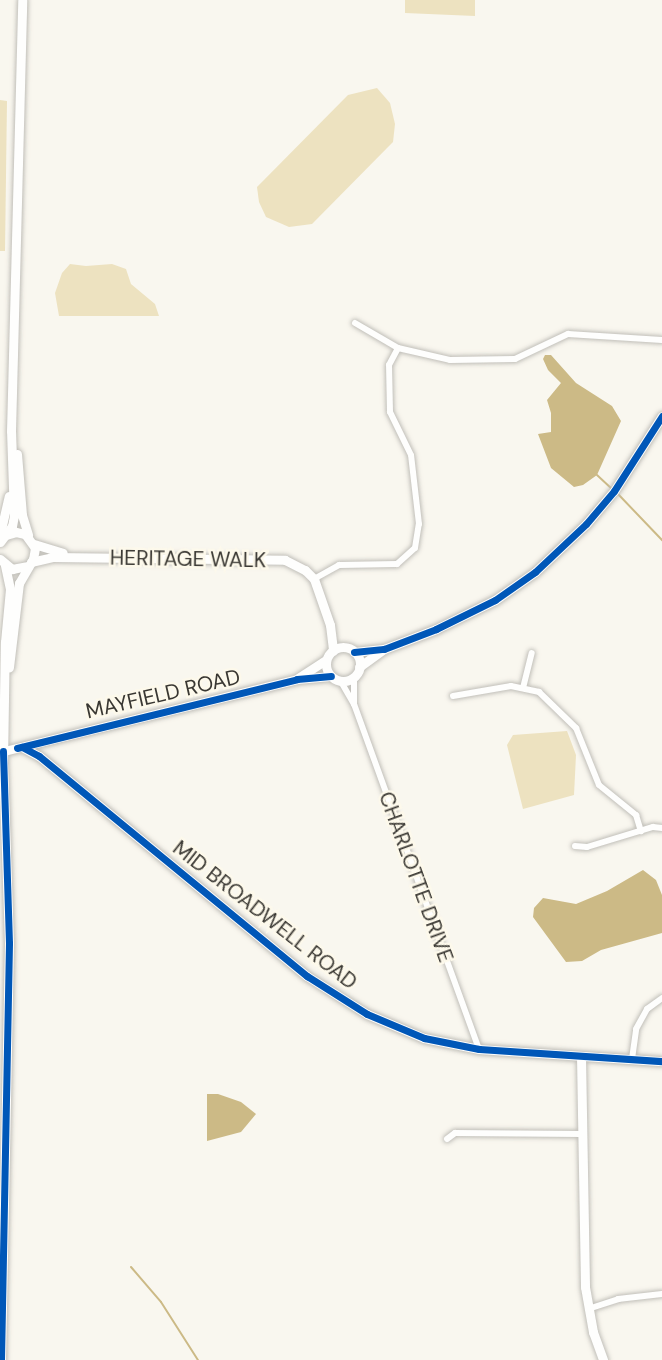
<!DOCTYPE html>
<style>
body{margin:0}
#map{position:relative;width:662px;height:1360px;overflow:hidden;background:#f9f7ef;font-family:"DM Sans",sans-serif}
div>[style]{position:absolute}
.green>*{inset:0;background:#ede2c0}
.water>*{inset:0;background:#ccba86}
.stream>*{height:2px;margin:-1px;padding:0 1px;transform-origin:1px;border-radius:1px;background:#ccba86}
.roads{filter:drop-shadow(0 0 2px #c1bfb9) drop-shadow(0 0 2px #c1bfb9)}
.street>*{height:6px;margin:-3px;padding:0 3px;transform-origin:3px;border-radius:3px;background:#fefefd}
.secondary>*{height:9px;margin:-4.5px;padding:0 4.5px;transform-origin:4.5px;border-radius:4.5px;background:#fefefd}
.secondary>.ring{margin:-4.5px;padding:0;box-sizing:content-box;background:none;border:9px solid #fefefd;border-radius:50%}
.cycleway>*{height:7px;margin:-3.5px;padding:0 3.5px;transform-origin:3.5px;border-radius:3.5px;background:#0057b8}
span{translate:-50% -50%;white-space:nowrap;text-align:center;line-height:1.15;-webkit-text-stroke:5px #fdf9eb;paint-order:stroke}
.street-label{font-size:21px;color:#393732}
</style>
<div id="map">
<div class="green">
<i style="clip-path:polygon(405px 0,475px 0,475px 16px,405px 13px)"></i>
<i style="clip-path:polygon(377px 88px,390px 103px,395px 124px,393px 142px,312px 224px,289px 227px,266px 217px,259px 202px,257px 187px,348px 95px)"></i>
<i style="clip-path:polygon(0 100px,7px 101px,5px 251px,0 251px)"></i>
<i style="clip-path:polygon(70px 264px,86px 266px,112px 264px,126px 269px,131px 284px,155px 304px,159px 316px,59px 316px,55px 293px,62px 273px)"></i>
<i style="clip-path:polygon(567px 731px,576px 755px,574px 795px,523px 809px,507px 745px,513px 735px)"></i>
</div>
<div class="water">
<i style="clip-path:polygon(545px 355px,551px 355px,576px 383px,612px 406px,621px 421px,597px 475px,583px 485px,574px 487px,551px 468px,538px 434px,551px 432px,551px 413px,547px 400px,561px 383px,548px 370px,543px 359px)"></i>
<i style="clip-path:polygon(643px 870px,656px 880px,662px 895px,662px 933px,601px 950px,582px 961px,566px 962px,533px 917px,534px 908px,543px 898px,576px 904px,607px 891px)"></i>
<i style="clip-path:polygon(207px 1094px,218px 1094px,241px 1102px,256px 1114px,241px 1132px,207px 1141px)"></i>
</div>
<div class="stream">
<i style="left:597px;top:475px;width:19px;rotate:43deg"></i>
<i style="left:618px;top:494px;width:64px;rotate:46.3deg"></i>
<i style="left:131px;top:1267px;width:46px;rotate:49.4deg"></i>
<i style="left:161px;top:1302px;width:69px;rotate:57.5deg"></i>
</div>
<div class="roads">
<div class="street">
<i style="left:355px;top:323px;width:50px;rotate:30.2deg"></i>
<i style="left:398px;top:348px;width:53px;rotate:13deg"></i>
<i style="left:450px;top:360px;width:65px;rotate:-0.9deg"></i>
<i style="left:515px;top:359px;width:59px;rotate:-25.3deg"></i>
<i style="left:568px;top:334px;width:94px;rotate:3.7deg"></i>
<i style="left:314px;top:579px;width:29px;rotate:-29deg"></i>
<i style="left:339px;top:565px;width:58px;rotate:-1deg"></i>
<i style="left:397px;top:564px;width:24px;rotate:-42deg"></i>
<i style="left:415px;top:548px;width:24px;rotate:-81deg"></i>
<i style="left:419px;top:524px;width:69px;rotate:-96.6deg"></i>
<i style="left:411px;top:455px;width:48px;rotate:-116deg"></i>
<i style="left:390px;top:412px;width:47px;rotate:-91.2deg"></i>
<i style="left:389px;top:365px;width:19px;rotate:-62deg"></i>
<i style="left:354px;top:677px;width:27px;rotate:90deg"></i>
<i style="left:340px;top:680px;width:28px;rotate:60deg"></i>
<i style="left:354px;top:704px;width:367px;rotate:70.1deg"></i>
<i style="left:523px;top:688px;width:36px;rotate:-76deg"></i>
<i style="left:453px;top:696px;width:59px;rotate:-9.8deg"></i>
<i style="left:511px;top:686px;width:29px;rotate:12deg"></i>
<i style="left:539px;top:692px;width:52px;rotate:44.2deg"></i>
<i style="left:576px;top:728px;width:61px;rotate:68deg"></i>
<i style="left:599px;top:785px;width:48px;rotate:39deg"></i>
<i style="left:636px;top:815px;width:17px;rotate:73deg"></i>
<i style="left:575px;top:846px;width:12px;rotate:5deg"></i>
<i style="left:587px;top:847px;width:69px;rotate:-16.9deg"></i>
<i style="left:653px;top:827px;width:9px;rotate:6deg"></i>
<i style="left:632px;top:1059px;width:30px;rotate:-82deg"></i>
<i style="left:636px;top:1029px;width:23px;rotate:-61deg"></i>
<i style="left:647px;top:1009px;width:19px;rotate:-36deg"></i>
<i style="left:447px;top:1139px;width:10px;rotate:-37deg"></i>
<i style="left:455px;top:1133px;width:127px;rotate:0.5deg"></i>
<i style="left:588px;top:1309px;width:32px;rotate:-18deg"></i>
<i style="left:618px;top:1299px;width:44px;rotate:-6.5deg"></i>
</div>
<div class="secondary">
<i style="left:17px;top:454px;width:61px;rotate:85.3deg"></i>
<i style="left:22px;top:515px;width:21px;rotate:73deg"></i>
<i style="left:0;top:534px;width:39px;rotate:-77deg"></i>
<i style="left:6px;top:535px;width:10px;rotate:-17deg"></i>
<i style="left:16px;top:532px;width:9px;rotate:13deg"></i>
<i style="left:25px;top:534px;width:17px;rotate:54deg"></i>
<i style="left:35px;top:548px;width:11px;rotate:100deg"></i>
<i style="left:33px;top:559px;width:28px;rotate:120deg"></i>
<i style="left:19px;top:583px;width:85px;rotate:96.8deg"></i>
<i style="left:0;top:542px;width:20px;rotate:-53deg"></i>
<i style="left:12px;top:526px;width:10px;rotate:-79deg"></i>
<i style="left:14px;top:516px;width:85px;rotate:-92deg"></i>
<i style="left:11px;top:431px;width:431px;rotate:-88.5deg"></i>
<i style="left:34px;top:544px;width:30px;rotate:17deg"></i>
<i style="left:0;top:559px;width:16px;rotate:40deg"></i>
<i style="left:12px;top:569px;width:15px;rotate:-11deg"></i>
<i style="left:31px;top:562px;width:23px;rotate:-13deg"></i>
<i style="left:53px;top:557px;width:232px;rotate:0.7deg"></i>
<i style="left:285px;top:560px;width:22px;rotate:27deg"></i>
<i style="left:305px;top:570px;width:13px;rotate:45deg"></i>
<i style="left:314px;top:579px;width:49px;rotate:70.8deg"></i>
<i style="left:330px;top:625px;width:26px;rotate:83deg"></i>
<i class="ring" style="left:326px;top:647px;width:25px;height:25px"></i>
<i style="left:354px;top:652px;width:29px;rotate:-6deg"></i>
<i style="left:359px;top:667px;width:31px;rotate:-36deg"></i>
<i style="left:384px;top:649px;width:56px;rotate:-21deg"></i>
<i style="left:436px;top:629px;width:66px;rotate:-26.2deg"></i>
<i style="left:495px;top:600px;width:49px;rotate:-35deg"></i>
<i style="left:535px;top:572px;width:70px;rotate:-43.3deg"></i>
<i style="left:586px;top:524px;width:43px;rotate:-49.7deg"></i>
<i style="left:614px;top:491px;width:89px;rotate:-57.4deg"></i>
<i style="left:298px;top:678px;width:33px;rotate:-33deg"></i>
<i style="left:22px;top:747px;width:19px;rotate:28deg"></i>
<i style="left:39px;top:756px;width:347px;rotate:39.4deg"></i>
<i style="left:307px;top:976px;width:71px;rotate:32.3deg"></i>
<i style="left:367px;top:1014px;width:62px;rotate:22.8deg"></i>
<i style="left:424px;top:1038px;width:56px;rotate:11.3deg"></i>
<i style="left:479px;top:1049px;width:183px;rotate:3.8deg"></i>
<i style="left:0;top:752px;width:306px;rotate:-13.8deg"></i>
<i style="left:297px;top:679px;width:34px;rotate:-5deg"></i>
<i style="left:581px;top:1056px;width:231px;rotate:89deg"></i>
<i style="left:585px;top:1287px;width:46px;rotate:79.9deg"></i>
<i style="left:593px;top:1332px;width:30px;rotate:70deg"></i>
<i style="left:1px;top:1360px;width:417px;rotate:-88.9deg"></i>
<i style="left:9px;top:943px;width:180px;rotate:-91.9deg"></i>
<i style="left:3px;top:763px;width:121px;rotate:-89.1deg"></i>
<i style="left:5px;top:642px;width:53px;rotate:-84.6deg"></i>
<i style="left:10px;top:589px;width:25px;rotate:-102deg"></i>
</div>
</div>
<div class="cycleway">
<i style="left:354px;top:652px;width:30px;rotate:-6deg"></i>
<i style="left:384px;top:649px;width:56px;rotate:-21deg"></i>
<i style="left:436px;top:629px;width:66px;rotate:-26.2deg"></i>
<i style="left:495px;top:600px;width:49px;rotate:-35deg"></i>
<i style="left:535px;top:572px;width:70px;rotate:-43.3deg"></i>
<i style="left:586px;top:524px;width:43px;rotate:-49.7deg"></i>
<i style="left:614px;top:491px;width:89px;rotate:-57.4deg"></i>
<i style="left:22px;top:747px;width:19px;rotate:28deg"></i>
<i style="left:39px;top:756px;width:347px;rotate:39.4deg"></i>
<i style="left:307px;top:976px;width:71px;rotate:32.3deg"></i>
<i style="left:367px;top:1014px;width:62px;rotate:22.8deg"></i>
<i style="left:424px;top:1038px;width:56px;rotate:11.3deg"></i>
<i style="left:479px;top:1049px;width:183px;rotate:3.8deg"></i>
<i style="left:17px;top:748px;width:288px;rotate:-13.8deg"></i>
<i style="left:297px;top:679px;width:34px;rotate:-5deg"></i>
<i style="left:1px;top:1360px;width:417px;rotate:-88.9deg"></i>
<i style="left:9px;top:943px;width:192px;rotate:-91.8deg"></i>
</div>
<div class="street-label">
<span style="left:188px;top:559px;rotate:1deg">HERITAGE WALK</span>
<span style="left:163px;top:694px;rotate:-13deg">MAYFIELD ROAD</span>
<span style="left:416px;top:877px;rotate:70deg">CHARLOTTE DRIVE</span>
<span style="left:265px;top:915px;rotate:38deg">MID BROADWELL ROAD</span>
</div>
</div>
